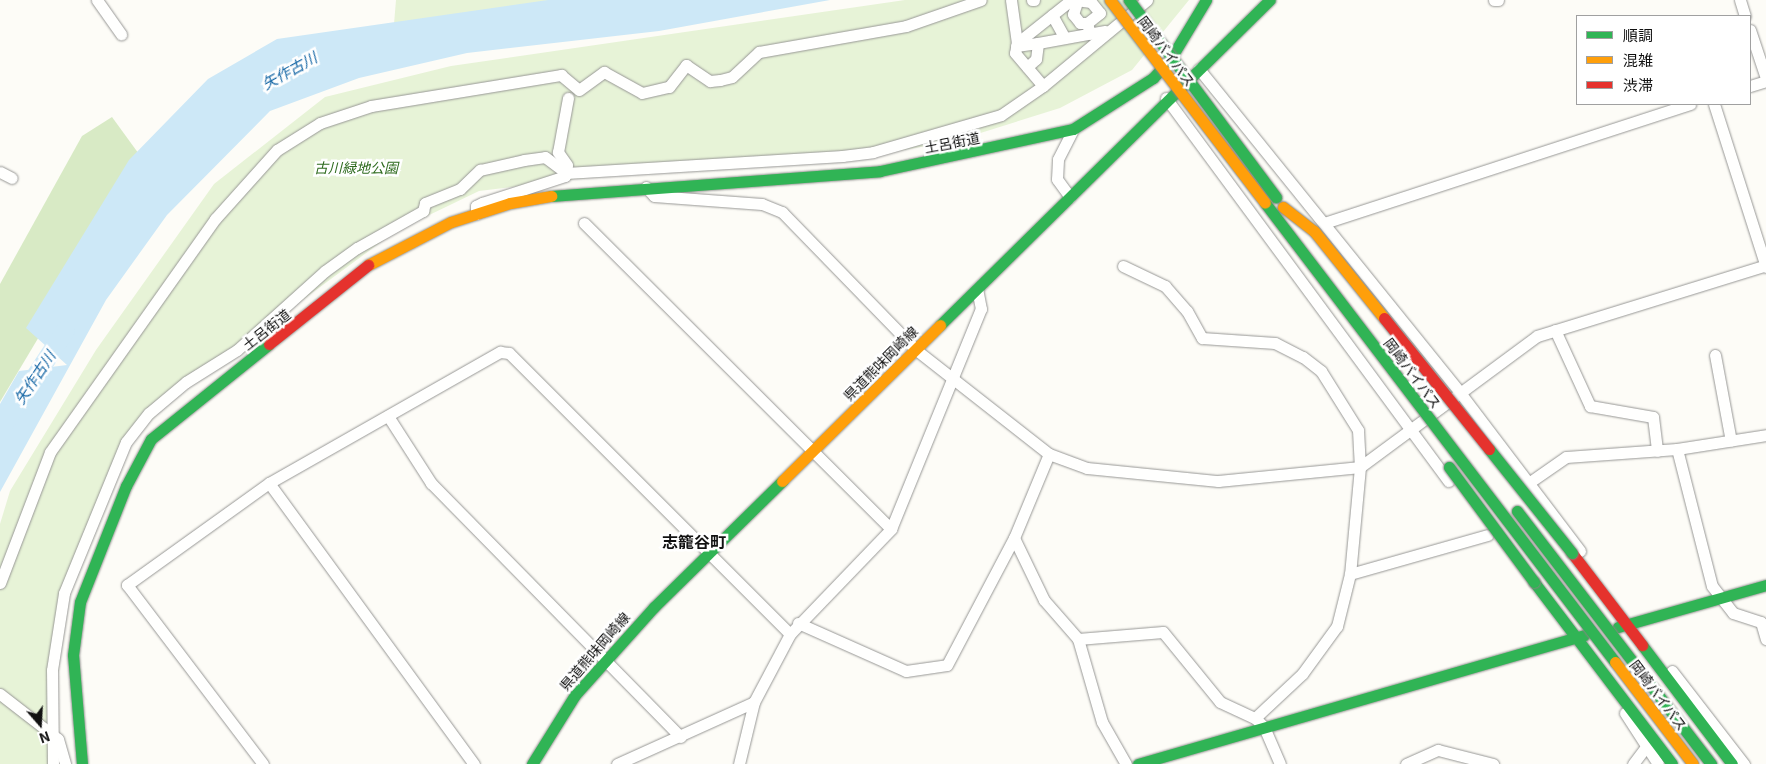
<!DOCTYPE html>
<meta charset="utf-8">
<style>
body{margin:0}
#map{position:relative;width:1766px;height:764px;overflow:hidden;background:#fdfcf7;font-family:Georgia,"Noto Sans JP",serif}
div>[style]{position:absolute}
.green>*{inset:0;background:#e7f3d7}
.forest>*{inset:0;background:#d8eac5}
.water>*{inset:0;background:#cde8f7}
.river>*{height:19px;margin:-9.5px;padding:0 9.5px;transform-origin:9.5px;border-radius:9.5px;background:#cde8f7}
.roads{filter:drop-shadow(0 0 1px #979795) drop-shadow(0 0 1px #979795)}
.street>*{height:11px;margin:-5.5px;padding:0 5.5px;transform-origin:5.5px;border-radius:5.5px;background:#fffffe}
.fast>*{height:11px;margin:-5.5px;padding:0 5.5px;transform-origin:5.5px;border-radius:5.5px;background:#30b455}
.slow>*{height:11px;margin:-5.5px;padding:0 5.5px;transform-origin:5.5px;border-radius:5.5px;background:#ff9f0a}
.jam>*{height:11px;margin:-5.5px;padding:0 5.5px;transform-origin:5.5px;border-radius:5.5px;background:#e5322d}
.bridges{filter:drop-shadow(0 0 1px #858482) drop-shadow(0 0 1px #858482)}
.fast-bridge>*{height:11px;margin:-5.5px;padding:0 5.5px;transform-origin:5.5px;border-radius:5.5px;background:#30b455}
.slow-bridge>*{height:11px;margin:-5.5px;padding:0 5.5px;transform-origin:5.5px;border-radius:5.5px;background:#ff9f0a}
.jam-bridge>*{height:11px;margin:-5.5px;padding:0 5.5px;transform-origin:5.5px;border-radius:5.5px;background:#e5322d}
span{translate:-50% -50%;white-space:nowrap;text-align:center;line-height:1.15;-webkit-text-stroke:5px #fff;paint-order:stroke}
.street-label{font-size:14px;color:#111}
.park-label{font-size:14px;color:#2f6b1f;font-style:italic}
.water-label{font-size:15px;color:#1768a6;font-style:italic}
.quarter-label{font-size:16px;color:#111;font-weight:700}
.legend{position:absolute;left:1576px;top:15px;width:175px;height:90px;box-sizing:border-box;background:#fff;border:1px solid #a0a0a0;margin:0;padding:6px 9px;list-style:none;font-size:15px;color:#111}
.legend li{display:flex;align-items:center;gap:10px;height:25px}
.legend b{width:25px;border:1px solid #a0a0a0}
.north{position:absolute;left:15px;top:699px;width:50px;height:50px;-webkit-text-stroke:4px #fff;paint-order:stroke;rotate:161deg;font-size:14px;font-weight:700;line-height:20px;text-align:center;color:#111}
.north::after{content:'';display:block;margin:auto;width:18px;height:22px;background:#111;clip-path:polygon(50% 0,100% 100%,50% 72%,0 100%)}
</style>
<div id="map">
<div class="green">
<i style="clip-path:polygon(396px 0,650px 0,394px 24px)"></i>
<i style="clip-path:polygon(905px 0,1189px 0,1132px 70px,1060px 108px,955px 141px,875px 155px,575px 179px,479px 191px,396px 231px,187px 385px,129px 442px,69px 583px,53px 715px,61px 764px,0 764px,0 524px,10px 491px,96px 350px,214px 184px,325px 97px,451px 66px)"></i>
</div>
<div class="forest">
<i style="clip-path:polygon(112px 117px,144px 161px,0 402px,0 284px,82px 136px)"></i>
</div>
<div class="water">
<i style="clip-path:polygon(548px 0,830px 0,659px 31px,467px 53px,359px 78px,270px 111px,167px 215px,106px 300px,0 492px,0 404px,19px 371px,67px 365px,26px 328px,129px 160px,208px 79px,277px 39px)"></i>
</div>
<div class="river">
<i style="left:0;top:429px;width:118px;rotate:-56.7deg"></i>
</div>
<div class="roads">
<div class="street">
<i style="left:97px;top:0;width:42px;rotate:54.8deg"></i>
<i style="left:1011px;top:0;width:43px;rotate:82.1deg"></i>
<i style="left:1017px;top:43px;width:69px;rotate:-38.5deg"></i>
<i style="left:1032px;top:0;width:2px"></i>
<i style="left:1076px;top:0;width:15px;rotate:8deg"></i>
<i style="left:1091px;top:2px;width:14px;rotate:51deg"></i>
<i style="left:1100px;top:13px;width:16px;rotate:142deg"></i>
<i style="left:1087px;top:23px;width:11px;rotate:75deg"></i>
<i style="left:1494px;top:0;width:4px"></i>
<i style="left:1740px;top:0;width:17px;rotate:73deg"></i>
<i style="left:1077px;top:2px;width:13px;rotate:108deg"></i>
<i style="left:1073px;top:14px;width:11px;rotate:52deg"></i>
<i style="left:1080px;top:23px;width:7px"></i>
<i style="left:1052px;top:15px;width:26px;rotate:61deg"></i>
<i style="left:1750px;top:30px;width:51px;rotate:71.6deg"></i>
<i style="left:1017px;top:42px;width:11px;rotate:100deg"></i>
<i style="left:1015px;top:53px;width:43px;rotate:49.7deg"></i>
<i style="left:1038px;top:43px;width:68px;rotate:-10.2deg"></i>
<i style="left:1016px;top:46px;width:22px;rotate:-8deg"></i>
<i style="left:1038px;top:43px;width:16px;rotate:97deg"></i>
<i style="left:1036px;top:59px;width:12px;rotate:138deg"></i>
<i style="left:1199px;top:69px;width:417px;rotate:51.1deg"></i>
<i style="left:1461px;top:394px;width:197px;rotate:52.8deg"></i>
<i style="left:1750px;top:86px;width:17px;rotate:-17deg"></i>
<i style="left:1166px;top:98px;width:476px;rotate:53.6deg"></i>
<i style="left:1714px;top:104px;width:171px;rotate:72.3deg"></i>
<i style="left:0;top:172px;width:13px;rotate:27deg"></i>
<i style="left:646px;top:187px;width:12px;rotate:48deg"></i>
<i style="left:654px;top:196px;width:108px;rotate:4.2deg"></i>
<i style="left:762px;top:204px;width:22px;rotate:22deg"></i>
<i style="left:782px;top:212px;width:191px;rotate:45.8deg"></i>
<i style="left:915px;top:349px;width:170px;rotate:38.1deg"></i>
<i style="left:1049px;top:454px;width:40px;rotate:20.2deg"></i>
<i style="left:1087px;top:468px;width:132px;rotate:5.7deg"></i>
<i style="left:1218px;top:481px;width:143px;rotate:-5.6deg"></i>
<i style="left:1360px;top:467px;width:220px;rotate:-36.5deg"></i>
<i style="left:1537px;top:336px;width:240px;rotate:-17.2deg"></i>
<i style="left:1070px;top:197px;width:22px;rotate:-126deg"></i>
<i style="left:1057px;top:179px;width:20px;rotate:-87deg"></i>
<i style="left:1058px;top:159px;width:34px;rotate:-63deg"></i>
<i style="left:476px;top:214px;width:8px;rotate:-90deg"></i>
<i style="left:476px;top:206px;width:7px;rotate:-27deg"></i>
<i style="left:482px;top:203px;width:87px;rotate:-18deg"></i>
<i style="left:565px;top:176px;width:11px;rotate:-80deg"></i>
<i style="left:567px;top:165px;width:16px;rotate:-125deg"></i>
<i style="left:558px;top:152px;width:55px;rotate:-79.5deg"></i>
<i style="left:584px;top:223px;width:433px;rotate:44.9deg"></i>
<i style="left:1324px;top:223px;width:385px;rotate:-18deg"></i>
<i style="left:1123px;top:266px;width:47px;rotate:25.5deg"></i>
<i style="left:1165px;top:286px;width:33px;rotate:49deg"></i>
<i style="left:1187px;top:311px;width:31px;rotate:61deg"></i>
<i style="left:1202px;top:338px;width:73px;rotate:3.9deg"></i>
<i style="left:1275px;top:343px;width:31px;rotate:27deg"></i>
<i style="left:1303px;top:357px;width:23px;rotate:38deg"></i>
<i style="left:1321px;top:371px;width:70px;rotate:57.9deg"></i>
<i style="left:1358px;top:430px;width:37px;rotate:87deg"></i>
<i style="left:1360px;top:467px;width:107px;rotate:95.3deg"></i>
<i style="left:1350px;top:574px;width:54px;rotate:104deg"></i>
<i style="left:1337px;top:626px;width:59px;rotate:126.1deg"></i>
<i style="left:1302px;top:674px;width:64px;rotate:136.9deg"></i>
<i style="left:1555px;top:330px;width:84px;rotate:65.3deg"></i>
<i style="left:1590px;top:406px;width:64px;rotate:9.9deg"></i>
<i style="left:1653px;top:417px;width:34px;rotate:83deg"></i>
<i style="left:1715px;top:355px;width:87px;rotate:79.5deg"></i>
<i style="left:388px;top:416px;width:80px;rotate:57.3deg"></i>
<i style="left:431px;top:483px;width:356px;rotate:45.5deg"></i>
<i style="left:1677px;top:449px;width:141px;rotate:75.7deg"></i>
<i style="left:1712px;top:586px;width:34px;rotate:52deg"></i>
<i style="left:1733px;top:613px;width:29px;rotate:18deg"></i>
<i style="left:1761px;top:622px;width:18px;rotate:74deg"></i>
<i style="left:1530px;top:482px;width:44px;rotate:-34.8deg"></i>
<i style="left:1566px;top:457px;width:111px;rotate:-4.1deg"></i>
<i style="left:1677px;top:449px;width:90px;rotate:-8.9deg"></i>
<i style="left:269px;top:483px;width:348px;rotate:53.9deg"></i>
<i style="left:1014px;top:538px;width:69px;rotate:64.2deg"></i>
<i style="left:1044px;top:600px;width:52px;rotate:48.9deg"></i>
<i style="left:1078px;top:639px;width:86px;rotate:73.9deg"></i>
<i style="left:1102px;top:722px;width:48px;rotate:60.3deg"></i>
<i style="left:1350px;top:574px;width:143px;rotate:-15.8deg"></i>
<i style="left:0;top:583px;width:140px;rotate:-69.1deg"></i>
<i style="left:50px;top:452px;width:286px;rotate:-54.7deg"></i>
<i style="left:215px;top:219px;width:93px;rotate:-48.1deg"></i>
<i style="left:277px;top:150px;width:51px;rotate:-32.1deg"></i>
<i style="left:320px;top:123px;width:54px;rotate:-18.4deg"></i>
<i style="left:371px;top:106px;width:193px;rotate:-9.3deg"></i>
<i style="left:561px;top:75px;width:23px;rotate:40deg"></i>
<i style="left:579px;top:90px;width:31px;rotate:-36deg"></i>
<i style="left:604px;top:72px;width:43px;rotate:28.9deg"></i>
<i style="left:642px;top:93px;width:28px;rotate:-13deg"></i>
<i style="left:669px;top:87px;width:28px;rotate:-52deg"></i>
<i style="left:686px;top:65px;width:29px;rotate:34deg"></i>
<i style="left:710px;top:81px;width:10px;rotate:-6deg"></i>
<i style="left:720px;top:80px;width:12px;rotate:-14deg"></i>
<i style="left:732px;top:77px;width:37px;rotate:-43deg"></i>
<i style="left:759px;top:52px;width:149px;rotate:-10deg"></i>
<i style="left:906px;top:26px;width:79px;rotate:-19.1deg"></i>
<i style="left:798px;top:623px;width:118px;rotate:24deg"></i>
<i style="left:906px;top:671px;width:41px;rotate:-8.3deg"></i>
<i style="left:947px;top:665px;width:144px;rotate:-62.2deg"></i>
<i style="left:1014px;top:538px;width:91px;rotate:-67.4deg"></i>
<i style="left:1078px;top:639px;width:85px;rotate:-4.7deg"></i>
<i style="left:1163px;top:632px;width:90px;rotate:50.8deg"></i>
<i style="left:1220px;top:702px;width:38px;rotate:25deg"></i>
<i style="left:1255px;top:718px;width:13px;rotate:45deg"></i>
<i style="left:1264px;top:727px;width:40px;rotate:66.6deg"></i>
<i style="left:1672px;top:671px;width:118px;rotate:52.3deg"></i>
<i style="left:0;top:694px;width:73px;rotate:37.8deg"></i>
<i style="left:58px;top:739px;width:26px;rotate:74deg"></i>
<i style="left:1625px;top:713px;width:61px;rotate:57.1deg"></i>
<i style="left:53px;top:764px;width:94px;rotate:-90.6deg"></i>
<i style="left:52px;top:670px;width:78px;rotate:-81.1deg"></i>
<i style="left:64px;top:593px;width:163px;rotate:-67.7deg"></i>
<i style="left:126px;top:442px;width:37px;rotate:-52deg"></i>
<i style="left:149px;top:413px;width:48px;rotate:-40deg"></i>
<i style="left:186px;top:382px;width:60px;rotate:-32.1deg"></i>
<i style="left:237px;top:350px;width:118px;rotate:-41.9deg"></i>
<i style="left:325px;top:271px;width:39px;rotate:-36deg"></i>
<i style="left:357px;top:248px;width:76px;rotate:-29.3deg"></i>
<i style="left:423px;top:211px;width:8px;rotate:-76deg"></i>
<i style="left:425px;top:203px;width:38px;rotate:-22deg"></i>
<i style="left:460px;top:189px;width:28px;rotate:-44deg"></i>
<i style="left:480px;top:170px;width:45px;rotate:-12.8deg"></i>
<i style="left:524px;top:160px;width:21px;rotate:-8deg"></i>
<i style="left:545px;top:157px;width:26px;rotate:37deg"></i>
<i style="left:566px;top:173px;width:277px;rotate:-3.5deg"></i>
<i style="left:842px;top:156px;width:31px;rotate:-7deg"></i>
<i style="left:873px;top:152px;width:133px;rotate:-16.1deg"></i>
<i style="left:1001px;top:115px;width:51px;rotate:-34.6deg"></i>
<i style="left:1043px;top:86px;width:135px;rotate:-39.6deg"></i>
<i style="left:263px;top:764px;width:225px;rotate:-127.2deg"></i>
<i style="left:127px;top:585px;width:175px;rotate:-35.7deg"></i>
<i style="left:269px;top:483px;width:266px;rotate:-29.6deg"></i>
<i style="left:500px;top:352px;width:9px;rotate:6deg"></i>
<i style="left:509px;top:353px;width:397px;rotate:45deg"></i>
<i style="left:617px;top:764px;width:150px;rotate:-24.3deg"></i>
<i style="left:739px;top:764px;width:64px;rotate:-76.4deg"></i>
<i style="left:754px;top:702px;width:77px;rotate:-62.1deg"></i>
<i style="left:790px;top:634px;width:146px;rotate:-46.1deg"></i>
<i style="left:891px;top:529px;width:238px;rotate:-67.8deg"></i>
<i style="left:981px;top:309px;width:20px;rotate:-101deg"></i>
<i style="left:1406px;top:764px;width:35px;rotate:-24deg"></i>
<i style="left:1438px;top:750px;width:57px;rotate:14.3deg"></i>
<i style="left:1633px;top:764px;width:20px;rotate:-53deg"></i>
</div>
<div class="fast">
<i style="left:551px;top:196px;width:330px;rotate:-4.3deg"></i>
<i style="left:880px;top:171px;width:198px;rotate:-12.3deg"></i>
<i style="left:1073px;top:129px;width:95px;rotate:-32.5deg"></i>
<i style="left:1153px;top:78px;width:27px;rotate:-48deg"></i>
<i style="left:1171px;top:58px;width:68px;rotate:-58.9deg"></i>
<i style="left:940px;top:325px;width:463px;rotate:-44.6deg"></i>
<i style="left:1534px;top:582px;width:228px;rotate:52.8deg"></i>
<i style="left:1618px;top:627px;width:154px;rotate:-15.8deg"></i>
<i style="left:1642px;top:645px;width:149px;rotate:52.9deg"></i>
<i style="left:82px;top:764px;width:109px;rotate:-94.7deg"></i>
<i style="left:73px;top:655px;width:53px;rotate:-82.5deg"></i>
<i style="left:80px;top:602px;width:125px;rotate:-68.4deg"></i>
<i style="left:126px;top:486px;width:53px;rotate:-62deg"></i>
<i style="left:151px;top:439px;width:151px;rotate:-38.8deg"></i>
<i style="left:532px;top:764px;width:81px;rotate:-58.1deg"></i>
<i style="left:575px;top:695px;width:118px;rotate:-48.1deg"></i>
<i style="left:654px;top:607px;width:180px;rotate:-44.5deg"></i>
<i style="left:1138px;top:764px;width:464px;rotate:-16.1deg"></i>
</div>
<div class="slow">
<i style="left:368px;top:265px;width:93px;rotate:-27.4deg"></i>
<i style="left:451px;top:222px;width:62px;rotate:-17.9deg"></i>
<i style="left:510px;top:203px;width:42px;rotate:-9.7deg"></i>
<i style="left:782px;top:481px;width:222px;rotate:-44.6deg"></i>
</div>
<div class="jam">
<i style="left:269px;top:344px;width:127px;rotate:-38.6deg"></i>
<i style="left:1572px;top:553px;width:116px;rotate:52.7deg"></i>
</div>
</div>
<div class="bridges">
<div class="fast-bridge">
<i style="left:1129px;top:0;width:246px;rotate:53.3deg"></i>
<i style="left:1265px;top:203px;width:577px;rotate:52.67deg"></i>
<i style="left:1489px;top:449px;width:133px;rotate:51.4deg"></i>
<i style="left:1449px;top:467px;width:143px;rotate:53.5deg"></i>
<i style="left:1517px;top:511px;width:319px;rotate:52.5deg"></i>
</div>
<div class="slow-bridge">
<i style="left:1110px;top:0;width:255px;rotate:52.6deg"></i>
<i style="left:1283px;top:207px;width:39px;rotate:38deg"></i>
<i style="left:1314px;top:231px;width:112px;rotate:51.2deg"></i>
<i style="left:1615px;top:662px;width:128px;rotate:52.6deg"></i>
</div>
<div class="jam-bridge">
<i style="left:1384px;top:318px;width:168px;rotate:51.3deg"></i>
</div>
</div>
<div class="street-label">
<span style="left:1167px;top:51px;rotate:53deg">岡崎バイパス</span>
<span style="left:952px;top:142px;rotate:-11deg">土呂街道</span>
<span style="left:266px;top:329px;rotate:-38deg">土呂街道</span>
<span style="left:880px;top:363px;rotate:-45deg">県道熊味岡崎線</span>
<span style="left:1413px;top:373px;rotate:53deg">岡崎バイパス</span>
<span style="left:594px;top:651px;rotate:-49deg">県道熊味岡崎線</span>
<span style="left:1659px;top:695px;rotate:53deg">岡崎バイパス</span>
</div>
<div class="park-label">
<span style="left:356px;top:167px">古川緑地公園</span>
</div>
<div class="water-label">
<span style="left:289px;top:70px;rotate:-29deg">矢作古川</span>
<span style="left:34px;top:377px;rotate:-56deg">矢作古川</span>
</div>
<div class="quarter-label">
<span style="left:694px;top:541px">志籠谷町</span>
</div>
<ul class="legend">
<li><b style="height:6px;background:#30b455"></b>順調</li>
<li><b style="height:6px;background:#ff9f0a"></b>混雑</li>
<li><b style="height:6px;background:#e5322d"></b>渋滞</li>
</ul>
<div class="north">N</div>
</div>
